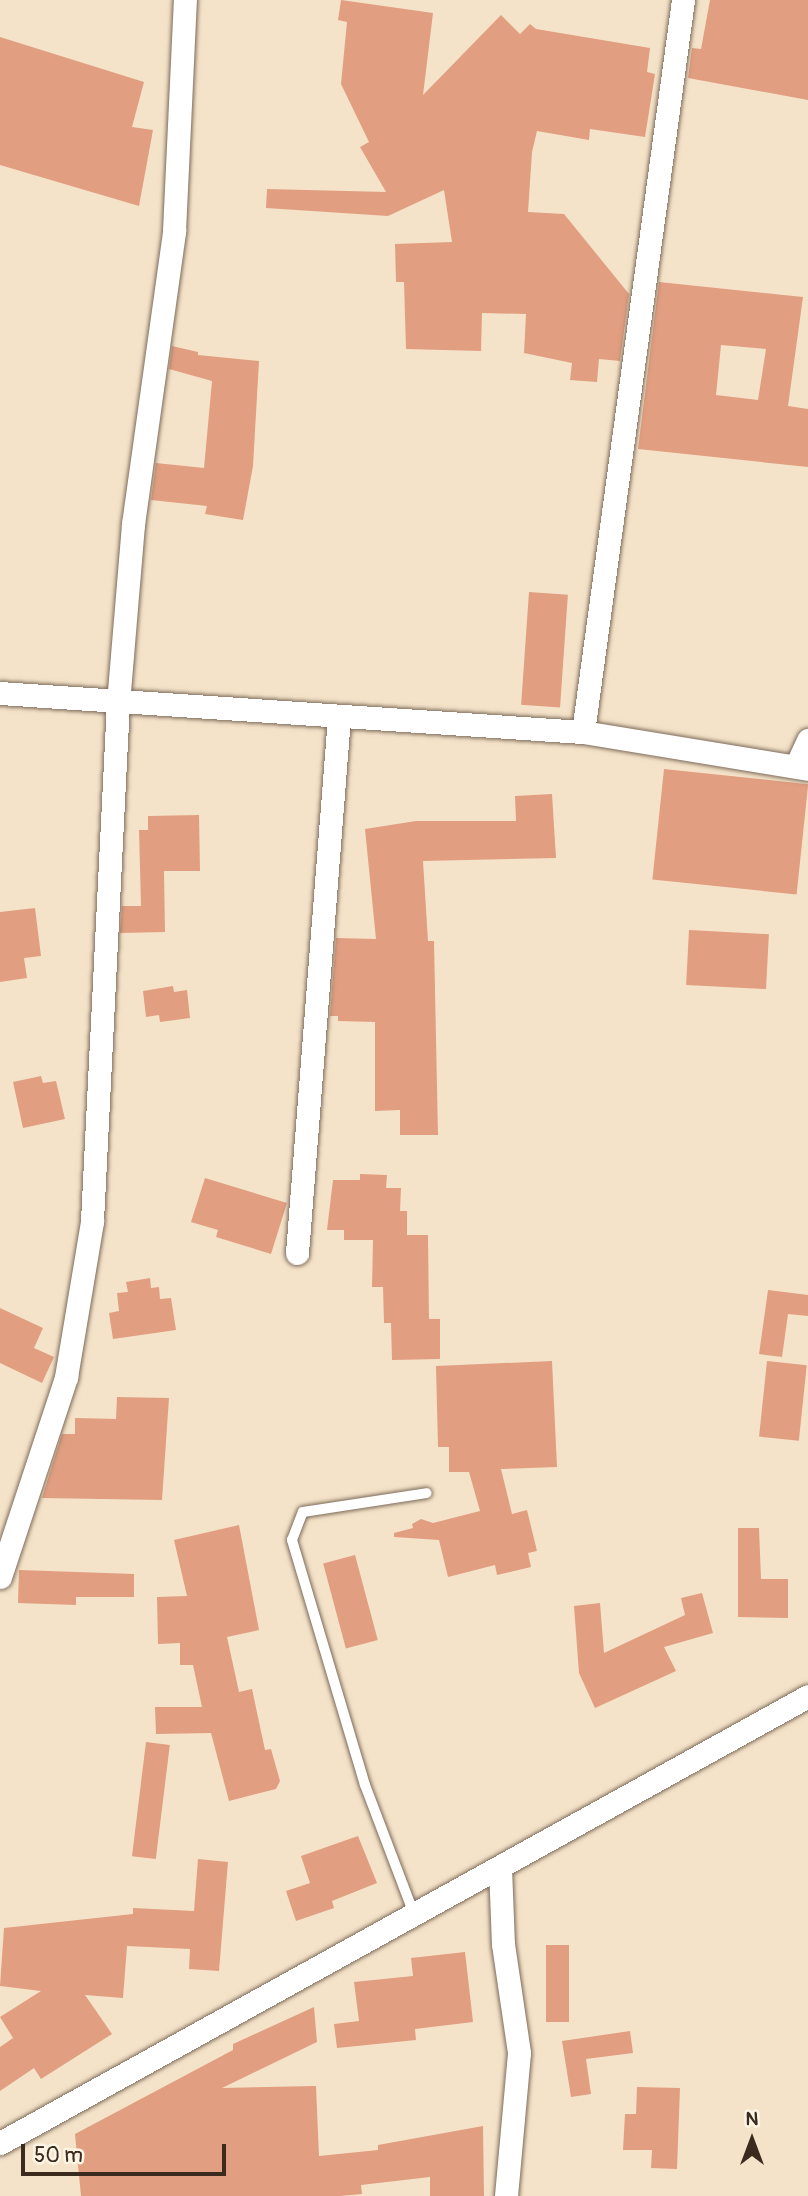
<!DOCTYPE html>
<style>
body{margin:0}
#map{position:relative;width:808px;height:2196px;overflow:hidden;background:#f5e3c9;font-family:Pangolin,sans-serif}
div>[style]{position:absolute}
.building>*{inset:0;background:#e19e81;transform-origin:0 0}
.roads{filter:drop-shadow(0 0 2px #7c6b5a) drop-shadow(0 0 2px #7c6b5a)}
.service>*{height:10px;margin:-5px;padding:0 5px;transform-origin:5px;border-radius:5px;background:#fff}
.minor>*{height:23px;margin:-11.5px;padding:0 11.5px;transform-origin:11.5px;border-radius:11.5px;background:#fff}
span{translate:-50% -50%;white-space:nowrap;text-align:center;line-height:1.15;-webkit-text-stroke:5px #fcf5e5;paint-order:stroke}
.north{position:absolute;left:717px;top:2105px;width:70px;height:70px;-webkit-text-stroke:5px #fcf5e5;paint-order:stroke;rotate:0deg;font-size:19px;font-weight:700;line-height:28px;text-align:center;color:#3b2a1e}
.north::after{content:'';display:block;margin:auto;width:24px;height:32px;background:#3b2a1e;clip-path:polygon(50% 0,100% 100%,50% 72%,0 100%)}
.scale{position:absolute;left:21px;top:2144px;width:205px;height:32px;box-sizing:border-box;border:4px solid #3b2a1e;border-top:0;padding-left:9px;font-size:21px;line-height:24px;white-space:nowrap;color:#3b2a1e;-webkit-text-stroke:5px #fcf5e5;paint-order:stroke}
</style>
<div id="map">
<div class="building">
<i style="clip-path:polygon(341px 0,433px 13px,423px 95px,501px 15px,520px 34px,530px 24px,536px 29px,650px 48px,647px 72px,655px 74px,645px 137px,590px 129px,589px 140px,537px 131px,532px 152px,528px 212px,564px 214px,629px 294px,620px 361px,599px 359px,597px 382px,570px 380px,572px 363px,524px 353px,526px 314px,482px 313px,481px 351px,406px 349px,404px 282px,396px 282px,395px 244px,452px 242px,444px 190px,388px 216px,266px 208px,267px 189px,386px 192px,360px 147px,369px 142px,341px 84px,347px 22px,338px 20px)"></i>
<i style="clip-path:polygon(710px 0,808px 0,808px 100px,688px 78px,692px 48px,701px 49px)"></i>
<i style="clip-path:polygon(0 37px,144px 82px,132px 127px,153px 130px,139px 206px,0 165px)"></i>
<i style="clip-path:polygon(evenodd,659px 282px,803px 297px,788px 406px,808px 409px,808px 467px,638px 449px,659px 282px,721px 345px,766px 349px,758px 400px,716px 395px,721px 345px)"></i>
<i style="clip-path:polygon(172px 346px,198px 352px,198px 355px,259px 361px,253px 466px,243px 520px,205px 514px,207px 506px,151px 500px,156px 463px,204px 468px,212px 381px,169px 369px)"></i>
<i style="left:529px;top:592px;width:39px;height:113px;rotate:4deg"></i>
<i style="left:664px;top:769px;width:145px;height:111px;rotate:6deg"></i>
<i style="clip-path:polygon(552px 794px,556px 858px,423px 861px,428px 941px,434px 941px,438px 1135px,400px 1135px,400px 1110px,375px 1111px,375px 1022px,338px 1021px,338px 1016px,330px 1016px,336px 938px,376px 939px,365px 829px,416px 821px,516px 821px,515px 796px)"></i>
<i style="clip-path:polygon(199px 815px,200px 871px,164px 871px,165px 932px,120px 933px,122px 906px,141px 906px,139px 830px,148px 830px,148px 816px)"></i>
<i style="clip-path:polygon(35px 908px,41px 956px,24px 958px,27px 978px,0 982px,0 912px)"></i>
<i style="left:689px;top:930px;width:80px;height:55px;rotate:3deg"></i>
<i style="clip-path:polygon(173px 986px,174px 992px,187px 990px,190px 1018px,160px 1022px,159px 1015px,146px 1017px,143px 991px)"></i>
<i style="clip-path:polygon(41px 1076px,43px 1083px,56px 1081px,65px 1119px,23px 1128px,13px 1082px)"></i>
<i style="clip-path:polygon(360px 1174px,387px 1175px,386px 1188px,401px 1188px,400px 1211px,407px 1211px,407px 1235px,428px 1235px,429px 1319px,440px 1319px,440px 1359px,392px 1360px,391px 1323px,384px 1323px,383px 1287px,372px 1287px,373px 1240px,344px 1240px,344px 1230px,327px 1230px,333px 1180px,360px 1180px)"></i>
<i style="clip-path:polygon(205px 1178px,287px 1203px,271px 1254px,216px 1237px,218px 1230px,191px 1222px)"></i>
<i style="clip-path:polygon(150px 1278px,151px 1288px,159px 1287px,160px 1299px,171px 1298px,176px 1330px,113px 1339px,109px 1313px,119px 1311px,117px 1293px,128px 1292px,126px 1282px)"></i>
<i style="clip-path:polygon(768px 1290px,808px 1295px,808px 1316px,788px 1314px,782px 1357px,759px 1354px)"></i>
<i style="clip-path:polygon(0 1308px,43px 1328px,34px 1348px,54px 1357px,42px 1383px,0 1363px)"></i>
<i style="clip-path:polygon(552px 1361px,557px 1467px,501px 1469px,512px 1514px,527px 1510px,537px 1551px,528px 1553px,531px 1567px,497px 1575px,495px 1565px,448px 1577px,439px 1540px,394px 1537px,394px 1533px,413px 1528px,412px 1524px,421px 1519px,433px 1523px,480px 1511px,469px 1472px,449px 1472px,449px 1447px,438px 1447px,436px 1366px)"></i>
<i style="left:767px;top:1361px;width:40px;height:76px;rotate:6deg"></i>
<i style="clip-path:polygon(117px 1397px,169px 1398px,162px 1500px,42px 1498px,62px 1434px,75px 1434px,75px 1418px,116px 1419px)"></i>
<i style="clip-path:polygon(239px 1525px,259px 1630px,227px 1637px,239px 1692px,252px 1689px,265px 1750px,271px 1749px,280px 1781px,276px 1789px,229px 1801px,211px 1733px,156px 1734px,155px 1707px,202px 1707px,193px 1665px,180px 1665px,180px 1643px,158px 1644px,157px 1597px,187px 1596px,174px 1540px)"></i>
<i style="clip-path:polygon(738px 1528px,759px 1528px,761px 1579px,788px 1579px,788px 1618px,738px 1617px)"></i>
<i style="left:355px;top:1555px;width:88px;height:33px;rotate:75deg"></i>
<i style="clip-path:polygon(19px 1570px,134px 1574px,134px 1597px,76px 1597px,76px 1605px,18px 1603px)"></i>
<i style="clip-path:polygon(702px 1593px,713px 1633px,664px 1647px,676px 1671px,595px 1708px,579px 1673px,574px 1606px,600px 1603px,604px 1653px,685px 1615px,681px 1598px)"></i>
<i style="left:146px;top:1742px;width:24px;height:115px;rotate:7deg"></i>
<i style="clip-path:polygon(358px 1836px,377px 1883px,332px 1901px,334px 1908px,296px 1921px,286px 1891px,310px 1883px,301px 1856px)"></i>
<i style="clip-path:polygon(198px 1859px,228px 1862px,219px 1971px,189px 1969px,190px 1949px,127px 1946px,123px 1998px,85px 1995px,112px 2034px,41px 2079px,34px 2068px,0 2091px,0 2047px,13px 2038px,0 2017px,41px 1991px,0 1986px,4px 1928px,133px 1914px,133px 1908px,194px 1911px)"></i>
<i style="left:546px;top:1945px;width:23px;height:77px"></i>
<i style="clip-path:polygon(465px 1952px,473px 2022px,415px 2029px,416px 2040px,337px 2048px,334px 2024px,359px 2021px,354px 1982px,413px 1976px,411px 1958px)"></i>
<i style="clip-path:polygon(314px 2007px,317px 2042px,222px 2088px,316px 2086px,319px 2156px,378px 2150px,378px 2145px,483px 2126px,484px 2196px,430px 2196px,430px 2177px,361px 2185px,362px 2194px,340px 2196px,81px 2196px,75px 2134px,233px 2050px,233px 2044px)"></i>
<i style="clip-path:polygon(630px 2031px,633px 2053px,586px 2059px,591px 2094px,571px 2097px,562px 2041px)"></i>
<i style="clip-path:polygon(637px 2087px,680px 2088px,677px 2169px,651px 2168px,652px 2150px,623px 2150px,625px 2114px,636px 2114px)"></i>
</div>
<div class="roads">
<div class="service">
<i style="left:414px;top:1914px;width:138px;rotate:-110.8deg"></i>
<i style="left:365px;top:1785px;width:256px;rotate:-106.6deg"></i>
<i style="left:292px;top:1540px;width:30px;rotate:-69deg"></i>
<i style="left:303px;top:1512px;width:125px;rotate:-8.7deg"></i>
</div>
<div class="minor">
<i style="left:0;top:693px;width:584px;rotate:3.83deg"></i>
<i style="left:583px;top:732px;width:228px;rotate:9.3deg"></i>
<i style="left:583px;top:732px;width:739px;rotate:-82.22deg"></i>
<i style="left:796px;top:766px;width:29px;rotate:-65deg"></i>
<i style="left:297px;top:1253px;width:538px;rotate:-85.52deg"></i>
<i style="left:0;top:1577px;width:211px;rotate:-71.7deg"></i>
<i style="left:66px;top:1377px;width:158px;rotate:-80.5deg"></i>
<i style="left:92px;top:1221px;width:519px;rotate:-87.13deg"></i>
<i style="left:118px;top:703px;width:180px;rotate:-85.2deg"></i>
<i style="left:133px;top:524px;width:296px;rotate:-82deg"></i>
<i style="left:174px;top:231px;width:231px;rotate:-87.3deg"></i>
<i style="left:500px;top:1867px;width:77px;rotate:87.8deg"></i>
<i style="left:503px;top:1944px;width:110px;rotate:81.6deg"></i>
<i style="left:519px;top:2053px;width:144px;rotate:95.2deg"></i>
<i style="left:0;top:2143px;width:923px;rotate:-28.95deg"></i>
</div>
</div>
<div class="north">N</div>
<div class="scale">50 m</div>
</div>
